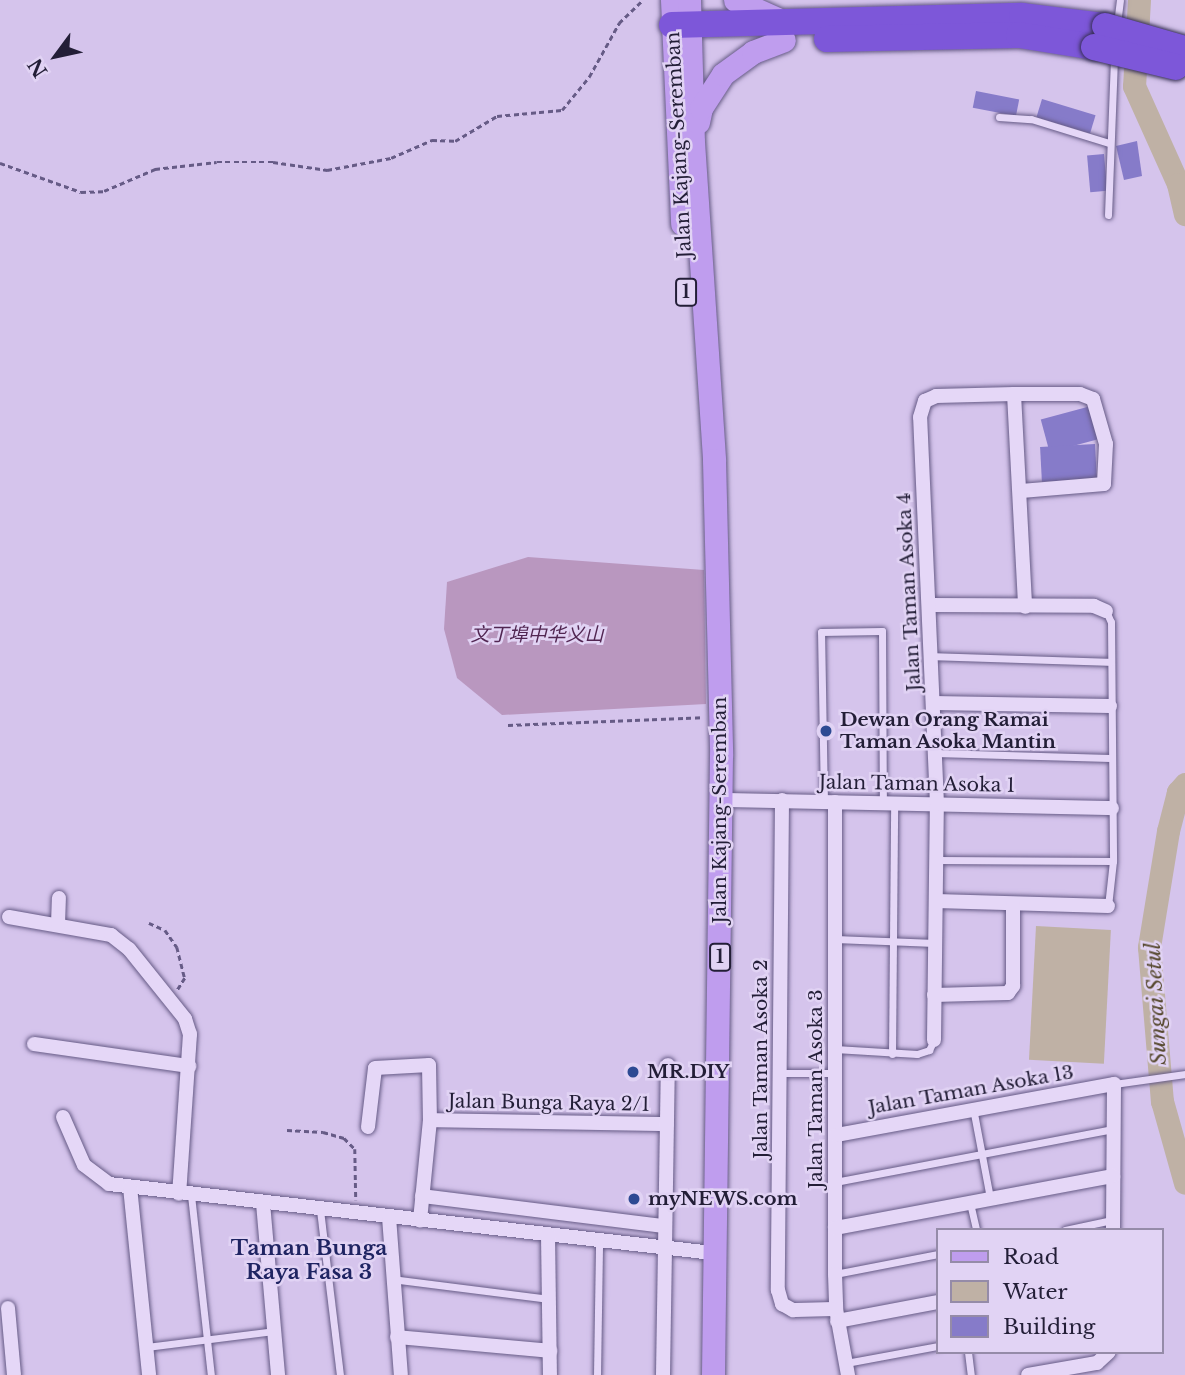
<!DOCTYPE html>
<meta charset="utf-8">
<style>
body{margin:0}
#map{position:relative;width:1185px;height:1375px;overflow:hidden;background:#d5c4ec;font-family:"Libre Baskerville","Noto Sans SC",serif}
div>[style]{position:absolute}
.cemetery>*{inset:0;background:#b997bf}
.water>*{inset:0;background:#bfb1a5;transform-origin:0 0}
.river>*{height:23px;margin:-11.5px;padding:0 11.5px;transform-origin:11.5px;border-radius:11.5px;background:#bfb1a5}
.building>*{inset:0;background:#867bc9;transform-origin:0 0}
.path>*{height:2.5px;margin-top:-1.25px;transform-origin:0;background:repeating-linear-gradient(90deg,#665b86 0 5px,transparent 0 8.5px)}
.roads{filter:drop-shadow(0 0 2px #665b86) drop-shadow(0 0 2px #665b86)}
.service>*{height:7px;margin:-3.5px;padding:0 3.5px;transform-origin:3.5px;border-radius:3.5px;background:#e5d7f7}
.minor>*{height:14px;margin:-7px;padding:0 7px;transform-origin:7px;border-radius:7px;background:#e5d7f7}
.primary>*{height:23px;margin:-11.5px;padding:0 11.5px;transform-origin:11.5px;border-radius:11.5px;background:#bf9dee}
.motorway>*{height:26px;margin:-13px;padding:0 13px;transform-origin:13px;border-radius:13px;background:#7d57d9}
.bridges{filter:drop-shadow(0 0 2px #362f54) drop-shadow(0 0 2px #362f54)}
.motorway-bridge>*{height:26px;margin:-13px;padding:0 13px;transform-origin:13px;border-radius:13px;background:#7d57d9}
.dots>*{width:19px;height:19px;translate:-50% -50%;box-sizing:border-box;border:4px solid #e1d3f4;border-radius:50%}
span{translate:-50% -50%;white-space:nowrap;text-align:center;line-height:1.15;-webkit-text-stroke:5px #e1d3f4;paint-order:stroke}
.shield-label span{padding:2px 5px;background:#e1d3f4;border:2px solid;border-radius:5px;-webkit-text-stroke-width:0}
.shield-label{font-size:18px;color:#231e37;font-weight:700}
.street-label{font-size:19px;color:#231e37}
.park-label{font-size:19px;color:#512652;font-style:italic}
.poi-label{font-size:19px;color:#231e37;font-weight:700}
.left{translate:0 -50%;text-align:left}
.water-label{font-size:21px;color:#56482e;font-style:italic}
.neighbourhood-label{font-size:21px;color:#1f2462;font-weight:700}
.legend{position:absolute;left:936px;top:1228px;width:228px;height:126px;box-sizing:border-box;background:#e1d3f4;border:2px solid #958ba8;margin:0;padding:9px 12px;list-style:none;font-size:21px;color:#231e37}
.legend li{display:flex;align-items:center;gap:14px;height:35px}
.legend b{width:35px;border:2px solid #958ba8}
.north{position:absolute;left:21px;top:21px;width:70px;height:70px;-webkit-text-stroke:5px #e1d3f4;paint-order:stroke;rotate:237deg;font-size:19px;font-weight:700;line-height:28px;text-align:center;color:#231e37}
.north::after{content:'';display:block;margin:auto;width:24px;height:32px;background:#231e37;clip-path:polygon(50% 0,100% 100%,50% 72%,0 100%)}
</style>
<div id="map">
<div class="cemetery">
<i style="clip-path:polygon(528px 557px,704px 570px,706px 704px,502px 715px,457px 678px,444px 629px,447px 582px)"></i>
</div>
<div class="water">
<i style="left:1036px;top:926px;width:75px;height:134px;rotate:3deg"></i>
</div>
<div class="river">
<i style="left:1139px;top:0;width:86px;rotate:93.3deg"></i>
<i style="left:1134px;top:86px;width:107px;rotate:65.8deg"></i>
<i style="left:1178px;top:184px;width:31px;rotate:77deg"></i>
<i style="left:1185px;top:784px;width:11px;rotate:131deg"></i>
<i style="left:1178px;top:792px;width:40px;rotate:104.4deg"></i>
<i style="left:1168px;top:831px;width:118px;rotate:99.3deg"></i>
<i style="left:1149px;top:947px;width:155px;rotate:85.2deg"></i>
<i style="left:1162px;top:1101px;width:85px;rotate:74.3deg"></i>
</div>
<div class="building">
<i style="left:976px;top:91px;width:44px;height:17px;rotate:11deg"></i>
<i style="left:1042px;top:99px;width:56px;height:19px;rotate:17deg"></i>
<i style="clip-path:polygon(1137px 141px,1142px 176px,1124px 180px,1116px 146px)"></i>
<i style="left:1104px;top:154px;width:37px;height:17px;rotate:85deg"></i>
<i style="left:1091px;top:406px;width:34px;height:52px;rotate:75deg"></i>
<i style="left:1095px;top:444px;width:35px;height:55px;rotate:87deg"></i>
</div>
<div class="path">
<i style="left:0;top:163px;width:86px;rotate:19.7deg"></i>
<i style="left:81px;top:192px;width:23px;rotate:-2deg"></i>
<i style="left:104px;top:191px;width:56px;rotate:-23.3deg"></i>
<i style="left:155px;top:169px;width:62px;rotate:-6.4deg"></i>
<i style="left:217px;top:162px;width:56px"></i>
<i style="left:273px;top:162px;width:55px;rotate:8.4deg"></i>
<i style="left:327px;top:170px;width:65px;rotate:-10.6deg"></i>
<i style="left:391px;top:158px;width:45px;rotate:-23.7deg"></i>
<i style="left:432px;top:140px;width:23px;rotate:2deg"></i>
<i style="left:455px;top:141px;width:49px;rotate:-30.8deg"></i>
<i style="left:497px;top:116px;width:65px;rotate:-5.3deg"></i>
<i style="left:562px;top:110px;width:43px;rotate:-50.7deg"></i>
<i style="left:589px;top:77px;width:62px;rotate:-60.9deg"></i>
<i style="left:619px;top:23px;width:33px;rotate:-44deg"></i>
<i style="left:508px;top:725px;width:195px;rotate:-2.3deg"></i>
<i style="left:149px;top:923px;width:17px;rotate:24deg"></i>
<i style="left:165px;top:930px;width:21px;rotate:55deg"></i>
<i style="left:177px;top:947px;width:32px;rotate:76deg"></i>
<i style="left:185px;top:978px;width:15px;rotate:122deg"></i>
<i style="left:287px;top:1130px;width:36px;rotate:3deg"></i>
<i style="left:323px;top:1132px;width:22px;rotate:16deg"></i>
<i style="left:344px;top:1138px;width:16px;rotate:45deg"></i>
<i style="left:355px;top:1149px;width:51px;rotate:88.9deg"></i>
</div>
<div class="roads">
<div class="service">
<i style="left:1117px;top:24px;width:24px;rotate:-83deg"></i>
<i style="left:999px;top:117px;width:32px;rotate:4deg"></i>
<i style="left:1031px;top:119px;width:82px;rotate:17.1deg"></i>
<i style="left:1108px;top:215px;width:159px;rotate:-87.8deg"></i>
<i style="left:1106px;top:611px;width:12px;rotate:66deg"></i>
<i style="left:1111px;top:622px;width:239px;rotate:89.5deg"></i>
<i style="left:1113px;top:861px;width:45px;rotate:96.3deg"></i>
<i style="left:931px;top:656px;width:180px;rotate:1.9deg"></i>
<i style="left:935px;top:753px;width:175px;rotate:1.6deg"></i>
<i style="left:824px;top:802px;width:170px;rotate:-91deg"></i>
<i style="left:821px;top:632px;width:61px;rotate:-0.9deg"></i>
<i style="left:882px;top:631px;width:171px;rotate:89.7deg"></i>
<i style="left:937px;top:860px;width:176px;rotate:0.3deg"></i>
<i style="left:835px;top:939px;width:100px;rotate:2.3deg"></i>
<i style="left:835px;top:1049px;width:82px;rotate:3.5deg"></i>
<i style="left:917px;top:1054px;width:13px;rotate:-18deg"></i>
<i style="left:929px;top:1050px;width:11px;rotate:-63deg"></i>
<i style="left:892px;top:1054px;width:251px;rotate:-89.5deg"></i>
<i style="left:780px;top:1073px;width:55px"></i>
<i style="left:1114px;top:1084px;width:72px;rotate:-8deg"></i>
<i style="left:973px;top:1108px;width:92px;rotate:79.3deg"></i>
<i style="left:835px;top:1182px;width:283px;rotate:-10.8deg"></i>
<i style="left:191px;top:1195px;width:181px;rotate:83.7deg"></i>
<i style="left:970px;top:1203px;width:28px;rotate:77deg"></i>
<i style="left:320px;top:1210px;width:166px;rotate:83.1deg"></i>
<i style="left:1065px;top:1230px;width:48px;rotate:-12deg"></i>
<i style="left:835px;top:1274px;width:105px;rotate:-11deg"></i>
<i style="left:391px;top:1279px;width:160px;rotate:7.2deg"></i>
<i style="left:146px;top:1347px;width:129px;rotate:-7.1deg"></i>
<i style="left:968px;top:1352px;width:23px;rotate:83deg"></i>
<i style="left:846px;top:1363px;width:94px;rotate:-10.5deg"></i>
<i style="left:597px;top:1375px;width:134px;rotate:-89.1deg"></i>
</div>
<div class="minor">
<i style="left:1014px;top:394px;width:213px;rotate:87deg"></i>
<i style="left:929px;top:605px;width:165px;rotate:0.3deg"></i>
<i style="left:1094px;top:606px;width:13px;rotate:23deg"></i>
<i style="left:933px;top:703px;width:177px;rotate:1deg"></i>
<i style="left:722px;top:800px;width:390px;rotate:1.2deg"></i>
<i style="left:782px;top:800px;width:490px;rotate:90.5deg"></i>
<i style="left:778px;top:1290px;width:15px;rotate:74deg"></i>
<i style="left:782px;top:1304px;width:13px;rotate:29deg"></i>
<i style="left:793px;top:1310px;width:43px;rotate:-1.3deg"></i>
<i style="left:835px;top:802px;width:472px;rotate:90deg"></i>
<i style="left:835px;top:1274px;width:35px;rotate:88deg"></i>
<i style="left:836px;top:1309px;width:67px;rotate:79.7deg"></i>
<i style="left:936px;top:901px;width:172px;rotate:1.7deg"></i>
<i style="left:9px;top:917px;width:104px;rotate:10deg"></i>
<i style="left:111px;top:935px;width:23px;rotate:38deg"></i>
<i style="left:129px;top:949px;width:90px;rotate:51.3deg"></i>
<i style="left:185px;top:1019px;width:16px;rotate:72deg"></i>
<i style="left:190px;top:1034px;width:160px;rotate:93.9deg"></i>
<i style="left:58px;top:924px;width:26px;rotate:-88deg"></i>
<i style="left:934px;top:995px;width:74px;rotate:-1.5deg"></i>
<i style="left:1008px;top:993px;width:9px;rotate:-54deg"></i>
<i style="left:1013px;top:986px;width:81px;rotate:-90deg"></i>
<i style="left:934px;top:1040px;width:236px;rotate:-89.3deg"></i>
<i style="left:937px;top:804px;width:387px;rotate:-92.5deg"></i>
<i style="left:920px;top:417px;width:17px;rotate:-73deg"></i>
<i style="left:925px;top:401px;width:12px;rotate:-24deg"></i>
<i style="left:936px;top:396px;width:78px;rotate:-1.5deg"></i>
<i style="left:1014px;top:394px;width:66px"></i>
<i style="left:1080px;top:394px;width:14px;rotate:21deg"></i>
<i style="left:1093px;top:399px;width:47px;rotate:73.9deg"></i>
<i style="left:1106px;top:444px;width:40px;rotate:92.9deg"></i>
<i style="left:1104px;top:484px;width:83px;rotate:175.2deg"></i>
<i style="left:34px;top:1044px;width:157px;rotate:8.1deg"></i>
<i style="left:63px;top:1117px;width:52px;rotate:66.4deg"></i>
<i style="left:84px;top:1165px;width:31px;rotate:37deg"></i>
<i style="left:109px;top:1184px;width:608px;rotate:6.52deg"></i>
<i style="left:430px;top:1120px;width:237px;rotate:1deg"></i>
<i style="left:368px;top:1127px;width:59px;rotate:-83.2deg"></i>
<i style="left:375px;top:1068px;width:54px;rotate:-3.2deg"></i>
<i style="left:429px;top:1065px;width:55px;rotate:89deg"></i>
<i style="left:430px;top:1120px;width:101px;rotate:95.7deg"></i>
<i style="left:836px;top:1135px;width:283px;rotate:-10.4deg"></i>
<i style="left:1114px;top:1084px;width:146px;rotate:90.4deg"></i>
<i style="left:130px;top:1187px;width:189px;rotate:84.2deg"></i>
<i style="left:422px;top:1196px;width:243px;rotate:7.1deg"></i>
<i style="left:263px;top:1203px;width:173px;rotate:85deg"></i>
<i style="left:389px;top:1217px;width:158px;rotate:85.7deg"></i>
<i style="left:835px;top:1228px;width:283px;rotate:-10.6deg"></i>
<i style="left:548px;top:1235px;width:140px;rotate:89.2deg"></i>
<i style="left:8px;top:1308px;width:67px;rotate:84.9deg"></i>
<i style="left:837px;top:1321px;width:103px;rotate:-10.7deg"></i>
<i style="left:397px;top:1337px;width:154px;rotate:5.2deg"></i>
<i style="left:663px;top:1375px;width:310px;rotate:-89.1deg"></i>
<i style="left:1028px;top:1375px;width:70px;rotate:-9.9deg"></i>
<i style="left:1097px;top:1363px;width:16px;rotate:-43deg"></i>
</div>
<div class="primary">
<i style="left:672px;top:0;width:224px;rotate:87.4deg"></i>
<i style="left:689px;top:0;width:142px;rotate:88.4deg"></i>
<i style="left:693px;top:142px;width:319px;rotate:86.2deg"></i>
<i style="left:714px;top:460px;width:295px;rotate:88.6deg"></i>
<i style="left:721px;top:755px;width:620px;rotate:90.74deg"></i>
<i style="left:735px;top:0;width:49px;rotate:24deg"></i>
<i style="left:698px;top:122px;width:14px;rotate:-78deg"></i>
<i style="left:701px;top:108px;width:40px;rotate:-57.1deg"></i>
<i style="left:723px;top:74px;width:37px;rotate:-36deg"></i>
<i style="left:753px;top:52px;width:33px;rotate:-21deg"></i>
</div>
<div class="motorway">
<i style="left:672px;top:25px;width:350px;rotate:-1.5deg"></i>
<i style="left:1022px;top:16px;width:84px;rotate:6.9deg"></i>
<i style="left:827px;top:39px;width:192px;rotate:-1.2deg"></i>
<i style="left:1019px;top:35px;width:76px;rotate:9.1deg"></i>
</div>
</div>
<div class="bridges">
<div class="motorway-bridge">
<i style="left:1105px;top:26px;width:83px;rotate:16deg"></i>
<i style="left:1094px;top:47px;width:84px;rotate:13.7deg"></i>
</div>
</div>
<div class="dots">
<i style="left:826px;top:731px;background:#2d4a93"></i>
<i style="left:633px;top:1072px;background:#2d4a93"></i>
<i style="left:634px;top:1199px;background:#2d4a93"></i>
</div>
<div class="shield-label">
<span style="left:686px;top:292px">1</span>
<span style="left:720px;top:957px">1</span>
</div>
<div class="street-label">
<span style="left:679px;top:145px;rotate:-93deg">Jalan Kajang-Seremban</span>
<span style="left:909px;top:592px;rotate:-93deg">Jalan Taman Asoka 4</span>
<span style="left:917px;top:784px;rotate:1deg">Jalan Taman Asoka 1</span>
<span style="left:720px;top:810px;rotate:-90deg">Jalan Kajang-Seremban</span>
<span style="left:761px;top:1059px;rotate:-90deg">Jalan Taman Asoka 2</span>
<span style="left:816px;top:1089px;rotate:-90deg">Jalan Taman Asoka 3</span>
<span style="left:971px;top:1090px;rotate:-10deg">Jalan Taman Asoka 13</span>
<span style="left:549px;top:1103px;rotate:1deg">Jalan Bunga Raya 2/1</span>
</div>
<div class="park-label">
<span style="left:537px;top:635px">文丁埠中华义山</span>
</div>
<div class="poi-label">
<span class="left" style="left:840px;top:731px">Dewan Orang Ramai<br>Taman Asoka Mantin</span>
<span class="left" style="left:647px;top:1072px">MR.DIY</span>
<span class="left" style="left:648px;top:1199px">myNEWS.com</span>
</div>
<div class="water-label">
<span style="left:1156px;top:1004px;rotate:-93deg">Sungai Setul</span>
</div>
<div class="neighbourhood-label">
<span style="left:309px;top:1260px">Taman Bunga<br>Raya Fasa 3</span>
</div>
<ul class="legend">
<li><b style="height:9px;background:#bf9dee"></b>Road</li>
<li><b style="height:19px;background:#bfb1a5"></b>Water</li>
<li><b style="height:19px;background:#867bc9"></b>Building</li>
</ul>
<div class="north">N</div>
</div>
